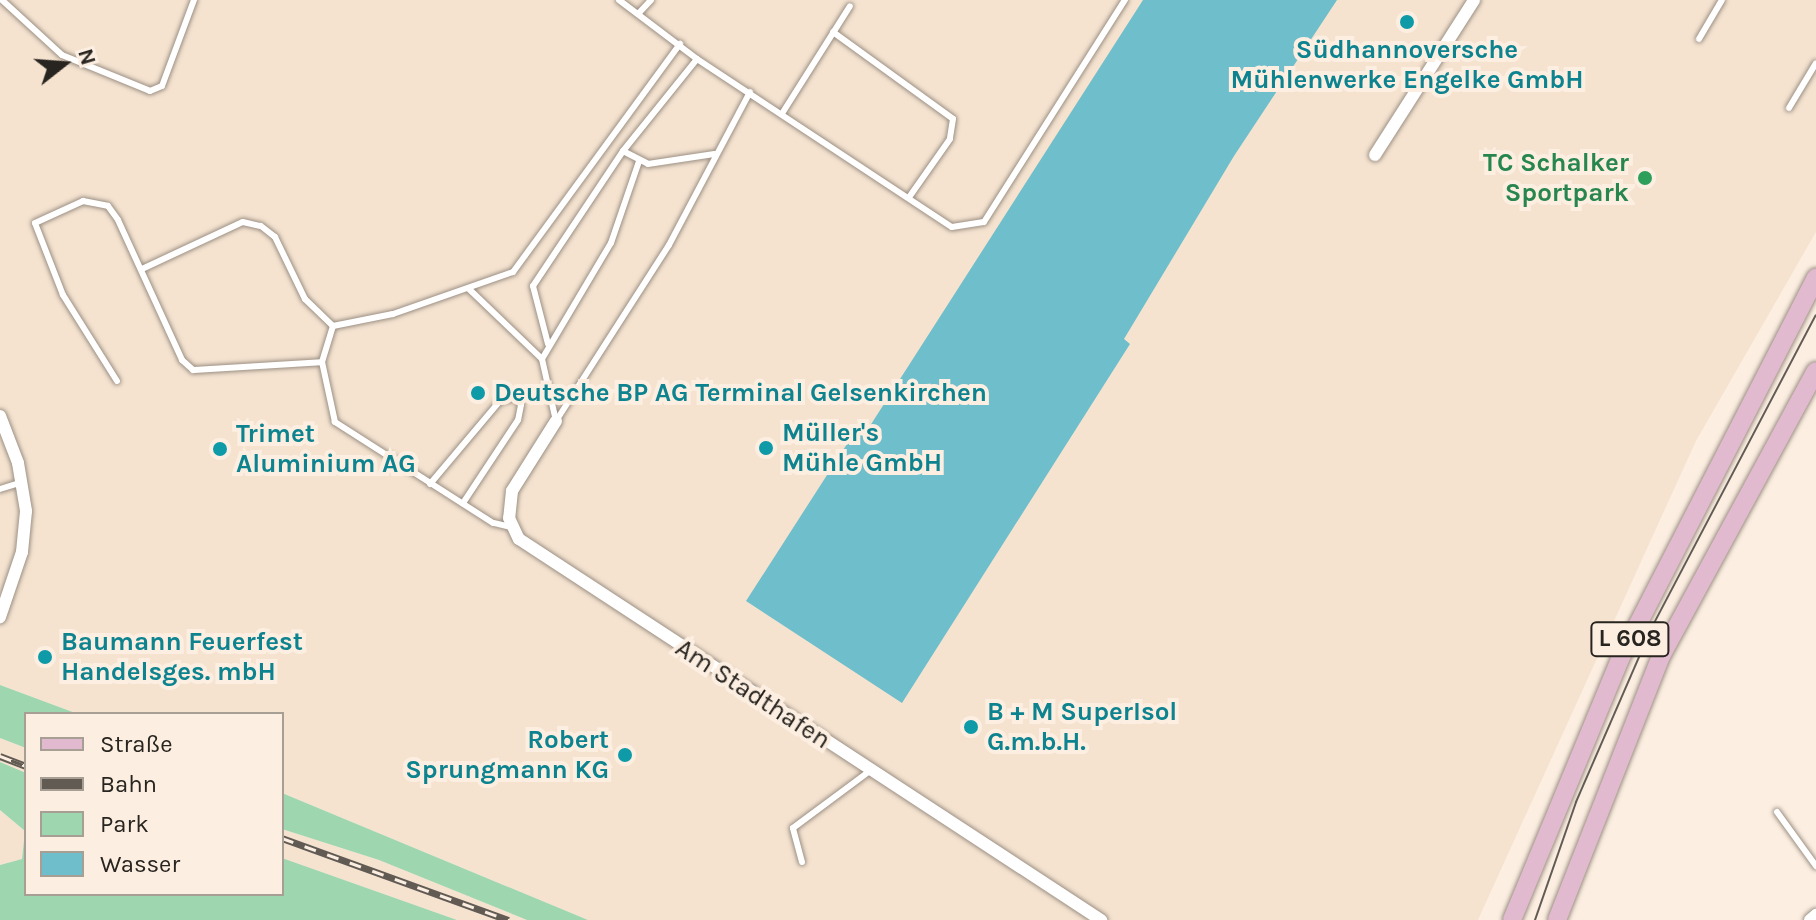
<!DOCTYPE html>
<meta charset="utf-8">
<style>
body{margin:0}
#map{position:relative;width:1816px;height:920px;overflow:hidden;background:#fcefe2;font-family:Karla,sans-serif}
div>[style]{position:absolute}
.built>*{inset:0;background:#f5e3d0}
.green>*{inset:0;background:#9ed6b0}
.water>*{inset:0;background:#6ebecb}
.roads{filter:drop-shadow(0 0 2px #9c9084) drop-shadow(0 0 2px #9c9084)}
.service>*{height:6px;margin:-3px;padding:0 3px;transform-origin:3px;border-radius:3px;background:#fff}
.minor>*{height:12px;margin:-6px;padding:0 6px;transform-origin:6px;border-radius:6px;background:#fff}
.primary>*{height:18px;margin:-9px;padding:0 9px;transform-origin:9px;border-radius:9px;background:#e2bacf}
.tram>*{height:2px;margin:-1px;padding:0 1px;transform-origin:1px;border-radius:1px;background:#625b54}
.rail>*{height:7px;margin-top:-3.5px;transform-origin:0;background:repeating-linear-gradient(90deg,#fcefe2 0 12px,#625b54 0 24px);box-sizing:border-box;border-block:2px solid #625b54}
.dots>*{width:22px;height:22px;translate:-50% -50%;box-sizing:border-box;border:4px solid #fcefe2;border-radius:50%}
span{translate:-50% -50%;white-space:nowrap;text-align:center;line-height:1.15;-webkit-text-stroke:8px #fcefe2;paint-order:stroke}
.shield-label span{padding:2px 6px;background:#fcefe2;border:2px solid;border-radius:6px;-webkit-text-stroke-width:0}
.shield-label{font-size:24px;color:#28241f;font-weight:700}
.culture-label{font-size:26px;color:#0d838f;font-weight:700}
.left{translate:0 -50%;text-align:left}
.right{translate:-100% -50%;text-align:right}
.leisure-label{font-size:26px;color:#27864d;font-weight:700}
.street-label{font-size:26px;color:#28241f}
.legend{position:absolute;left:24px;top:712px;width:260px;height:184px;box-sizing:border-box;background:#fcefe2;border:2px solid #a79e94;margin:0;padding:10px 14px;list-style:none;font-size:24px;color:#28241f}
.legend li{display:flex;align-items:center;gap:16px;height:40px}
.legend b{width:40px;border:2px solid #a79e94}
.north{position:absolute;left:24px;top:24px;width:80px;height:80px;-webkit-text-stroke:6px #fcefe2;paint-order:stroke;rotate:73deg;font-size:22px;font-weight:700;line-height:32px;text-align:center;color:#28241f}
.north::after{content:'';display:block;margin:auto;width:28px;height:36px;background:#28241f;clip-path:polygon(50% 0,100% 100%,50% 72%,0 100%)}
</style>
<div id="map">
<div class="built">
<i style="clip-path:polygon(0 0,1816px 0,1816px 232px,1696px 441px,1478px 920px,588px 920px,282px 793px,282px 714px,78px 714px,0 685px)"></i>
<i style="clip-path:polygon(0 738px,26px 748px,26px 773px,0 762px)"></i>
<i style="clip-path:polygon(0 810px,25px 831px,22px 859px,0 865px)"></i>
<i style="clip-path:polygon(282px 829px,379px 860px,527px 920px,457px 920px,282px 858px)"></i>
</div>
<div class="green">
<i style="clip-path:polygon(0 685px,78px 714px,26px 714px,26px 748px,0 738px)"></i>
<i style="clip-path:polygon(0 762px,26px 773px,26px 894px,282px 894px,282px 858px,457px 920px,0 920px,0 865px,22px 859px,25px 831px,0 810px)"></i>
<i style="clip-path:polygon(282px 793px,588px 920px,527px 920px,379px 860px,282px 829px)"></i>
</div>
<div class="water">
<i style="clip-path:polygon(1143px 0,1337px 0,1234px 156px,1124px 339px,1130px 344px,902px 703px,746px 601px,856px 430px,868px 429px)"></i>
</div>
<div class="roads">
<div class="service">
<i style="left:2px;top:0;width:81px;rotate:42.5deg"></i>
<i style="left:62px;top:55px;width:95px;rotate:22.2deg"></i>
<i style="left:150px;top:91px;width:13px;rotate:-23deg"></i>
<i style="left:162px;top:86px;width:92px;rotate:-69.6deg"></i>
<i style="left:619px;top:0;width:98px;rotate:37.1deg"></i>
<i style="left:697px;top:59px;width:305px;rotate:33.4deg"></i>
<i style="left:952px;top:227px;width:32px;rotate:-9deg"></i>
<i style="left:984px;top:222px;width:263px;rotate:-57.6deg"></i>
<i style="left:638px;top:14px;width:19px;rotate:-47deg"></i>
<i style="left:833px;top:32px;width:148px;rotate:35.9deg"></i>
<i style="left:953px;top:119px;width:20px;rotate:99deg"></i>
<i style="left:950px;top:139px;width:70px;rotate:125.1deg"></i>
<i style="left:1699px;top:39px;width:45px;rotate:-59.5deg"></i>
<i style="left:1789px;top:108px;width:52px;rotate:-59deg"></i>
<i style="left:783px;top:112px;width:125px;rotate:-57.7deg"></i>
<i style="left:623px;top:151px;width:28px;rotate:27deg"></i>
<i style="left:648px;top:164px;width:67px;rotate:-8.6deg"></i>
<i style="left:142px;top:269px;width:111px;rotate:-25deg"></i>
<i style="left:243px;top:222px;width:18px;rotate:13deg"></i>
<i style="left:261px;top:226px;width:18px;rotate:38deg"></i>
<i style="left:275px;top:237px;width:69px;rotate:64.2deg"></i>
<i style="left:305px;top:299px;width:39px;rotate:44deg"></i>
<i style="left:469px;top:289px;width:101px;rotate:43.8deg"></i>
<i style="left:542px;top:359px;width:64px;rotate:77.3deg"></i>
<i style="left:548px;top:344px;width:60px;rotate:-104.5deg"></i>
<i style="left:533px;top:286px;width:162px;rotate:-56.3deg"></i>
<i style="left:623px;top:151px;width:118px;rotate:-51.2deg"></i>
<i style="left:542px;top:359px;width:135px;rotate:-59.3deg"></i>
<i style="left:611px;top:243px;width:87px;rotate:-71.1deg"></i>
<i style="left:117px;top:381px;width:102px;rotate:-122.1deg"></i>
<i style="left:63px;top:295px;width:77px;rotate:-111.3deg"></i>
<i style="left:35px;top:223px;width:53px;rotate:-24.6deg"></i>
<i style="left:83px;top:201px;width:25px;rotate:11deg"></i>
<i style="left:108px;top:206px;width:17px;rotate:54deg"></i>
<i style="left:118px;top:220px;width:154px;rotate:65.4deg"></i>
<i style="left:182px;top:360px;width:15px;rotate:42deg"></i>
<i style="left:193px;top:370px;width:129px;rotate:-3.5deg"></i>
<i style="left:556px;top:421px;width:209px;rotate:-57.3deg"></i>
<i style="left:669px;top:245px;width:173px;rotate:-62.1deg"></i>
<i style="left:430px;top:484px;width:109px;rotate:-49.9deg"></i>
<i style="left:500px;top:401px;width:16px;rotate:-14deg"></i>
<i style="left:516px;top:397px;width:9px;rotate:58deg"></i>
<i style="left:521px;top:405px;width:15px;rotate:101deg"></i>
<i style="left:518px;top:420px;width:100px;rotate:123.5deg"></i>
<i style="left:0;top:489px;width:24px;rotate:-17deg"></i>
<i style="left:511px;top:527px;width:18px;rotate:-167deg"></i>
<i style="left:493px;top:523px;width:188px;rotate:-147.4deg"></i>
<i style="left:335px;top:422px;width:61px;rotate:-102.2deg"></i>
<i style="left:322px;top:362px;width:38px;rotate:-73deg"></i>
<i style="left:333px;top:326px;width:61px;rotate:-11.3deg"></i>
<i style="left:393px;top:314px;width:127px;rotate:-19.3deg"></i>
<i style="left:513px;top:272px;width:283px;rotate:-53.8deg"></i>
<i style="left:1777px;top:812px;width:67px;rotate:54.2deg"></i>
<i style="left:802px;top:862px;width:35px;rotate:-105deg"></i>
<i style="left:793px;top:828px;width:97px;rotate:-36.6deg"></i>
</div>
<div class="minor">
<i style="left:1375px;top:155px;width:184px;rotate:-57.4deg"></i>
<i style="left:0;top:416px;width:50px;rotate:69deg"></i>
<i style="left:18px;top:463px;width:49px;rotate:80.5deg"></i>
<i style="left:26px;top:511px;width:41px;rotate:95.6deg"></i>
<i style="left:22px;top:552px;width:69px;rotate:108.7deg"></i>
<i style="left:556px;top:421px;width:83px;rotate:122.2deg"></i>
<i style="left:512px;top:491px;width:27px;rotate:96deg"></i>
<i style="left:509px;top:518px;width:23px;rotate:65deg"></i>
<i style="left:519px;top:539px;width:696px;rotate:33.21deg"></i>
<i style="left:1810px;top:920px;width:8px;rotate:-40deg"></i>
</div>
<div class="primary">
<i style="left:1512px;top:920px;width:282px;rotate:-67.5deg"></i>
<i style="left:1620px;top:659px;width:429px;rotate:-62.8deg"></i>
<i style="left:1557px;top:920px;width:284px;rotate:-68.5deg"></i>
<i style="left:1661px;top:656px;width:324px;rotate:-61.5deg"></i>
</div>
</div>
<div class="tram">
<i style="left:1535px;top:920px;width:125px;rotate:-70.8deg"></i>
<i style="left:1576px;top:802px;width:191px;rotate:-66.5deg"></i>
<i style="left:1652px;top:627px;width:352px;rotate:-62.3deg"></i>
</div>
<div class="rail">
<i style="left:0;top:756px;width:28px;rotate:21deg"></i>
<i style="left:282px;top:838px;width:241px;rotate:19.9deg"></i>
</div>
<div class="dots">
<i style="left:1407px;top:22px;background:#0f9aa8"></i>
<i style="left:1645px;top:178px;background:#2e9e5b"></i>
<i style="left:478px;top:393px;background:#0f9aa8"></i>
<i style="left:766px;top:448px;background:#0f9aa8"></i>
<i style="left:220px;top:449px;background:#0f9aa8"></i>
<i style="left:45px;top:657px;background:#0f9aa8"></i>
<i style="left:971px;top:727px;background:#0f9aa8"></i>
<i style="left:625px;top:755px;background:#0f9aa8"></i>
</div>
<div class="shield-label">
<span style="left:1630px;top:639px">L 608</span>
</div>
<div class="culture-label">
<span style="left:1407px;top:65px">Südhannoversche<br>Mühlenwerke Engelke GmbH</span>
<span class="left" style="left:494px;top:393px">Deutsche BP AG Terminal Gelsenkirchen</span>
<span class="left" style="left:782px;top:448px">Müller's<br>Mühle GmbH</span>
<span class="left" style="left:236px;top:449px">Trimet<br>Aluminium AG</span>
<span class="left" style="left:61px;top:657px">Baumann Feuerfest<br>Handelsges. mbH</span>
<span class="left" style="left:987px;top:727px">B + M SuperIsol<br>G.m.b.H.</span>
<span class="right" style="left:609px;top:755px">Robert<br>Sprungmann KG</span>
</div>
<div class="leisure-label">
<span class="right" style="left:1629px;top:178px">TC Schalker<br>Sportpark</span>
</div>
<div class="street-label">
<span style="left:753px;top:694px;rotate:33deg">Am Stadthafen</span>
</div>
<ul class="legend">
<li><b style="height:10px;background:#e2bacf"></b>Straße</li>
<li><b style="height:10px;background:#625b54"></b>Bahn</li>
<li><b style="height:22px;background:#9ed6b0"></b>Park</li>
<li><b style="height:22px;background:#6ebecb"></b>Wasser</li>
</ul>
<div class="north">N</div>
</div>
